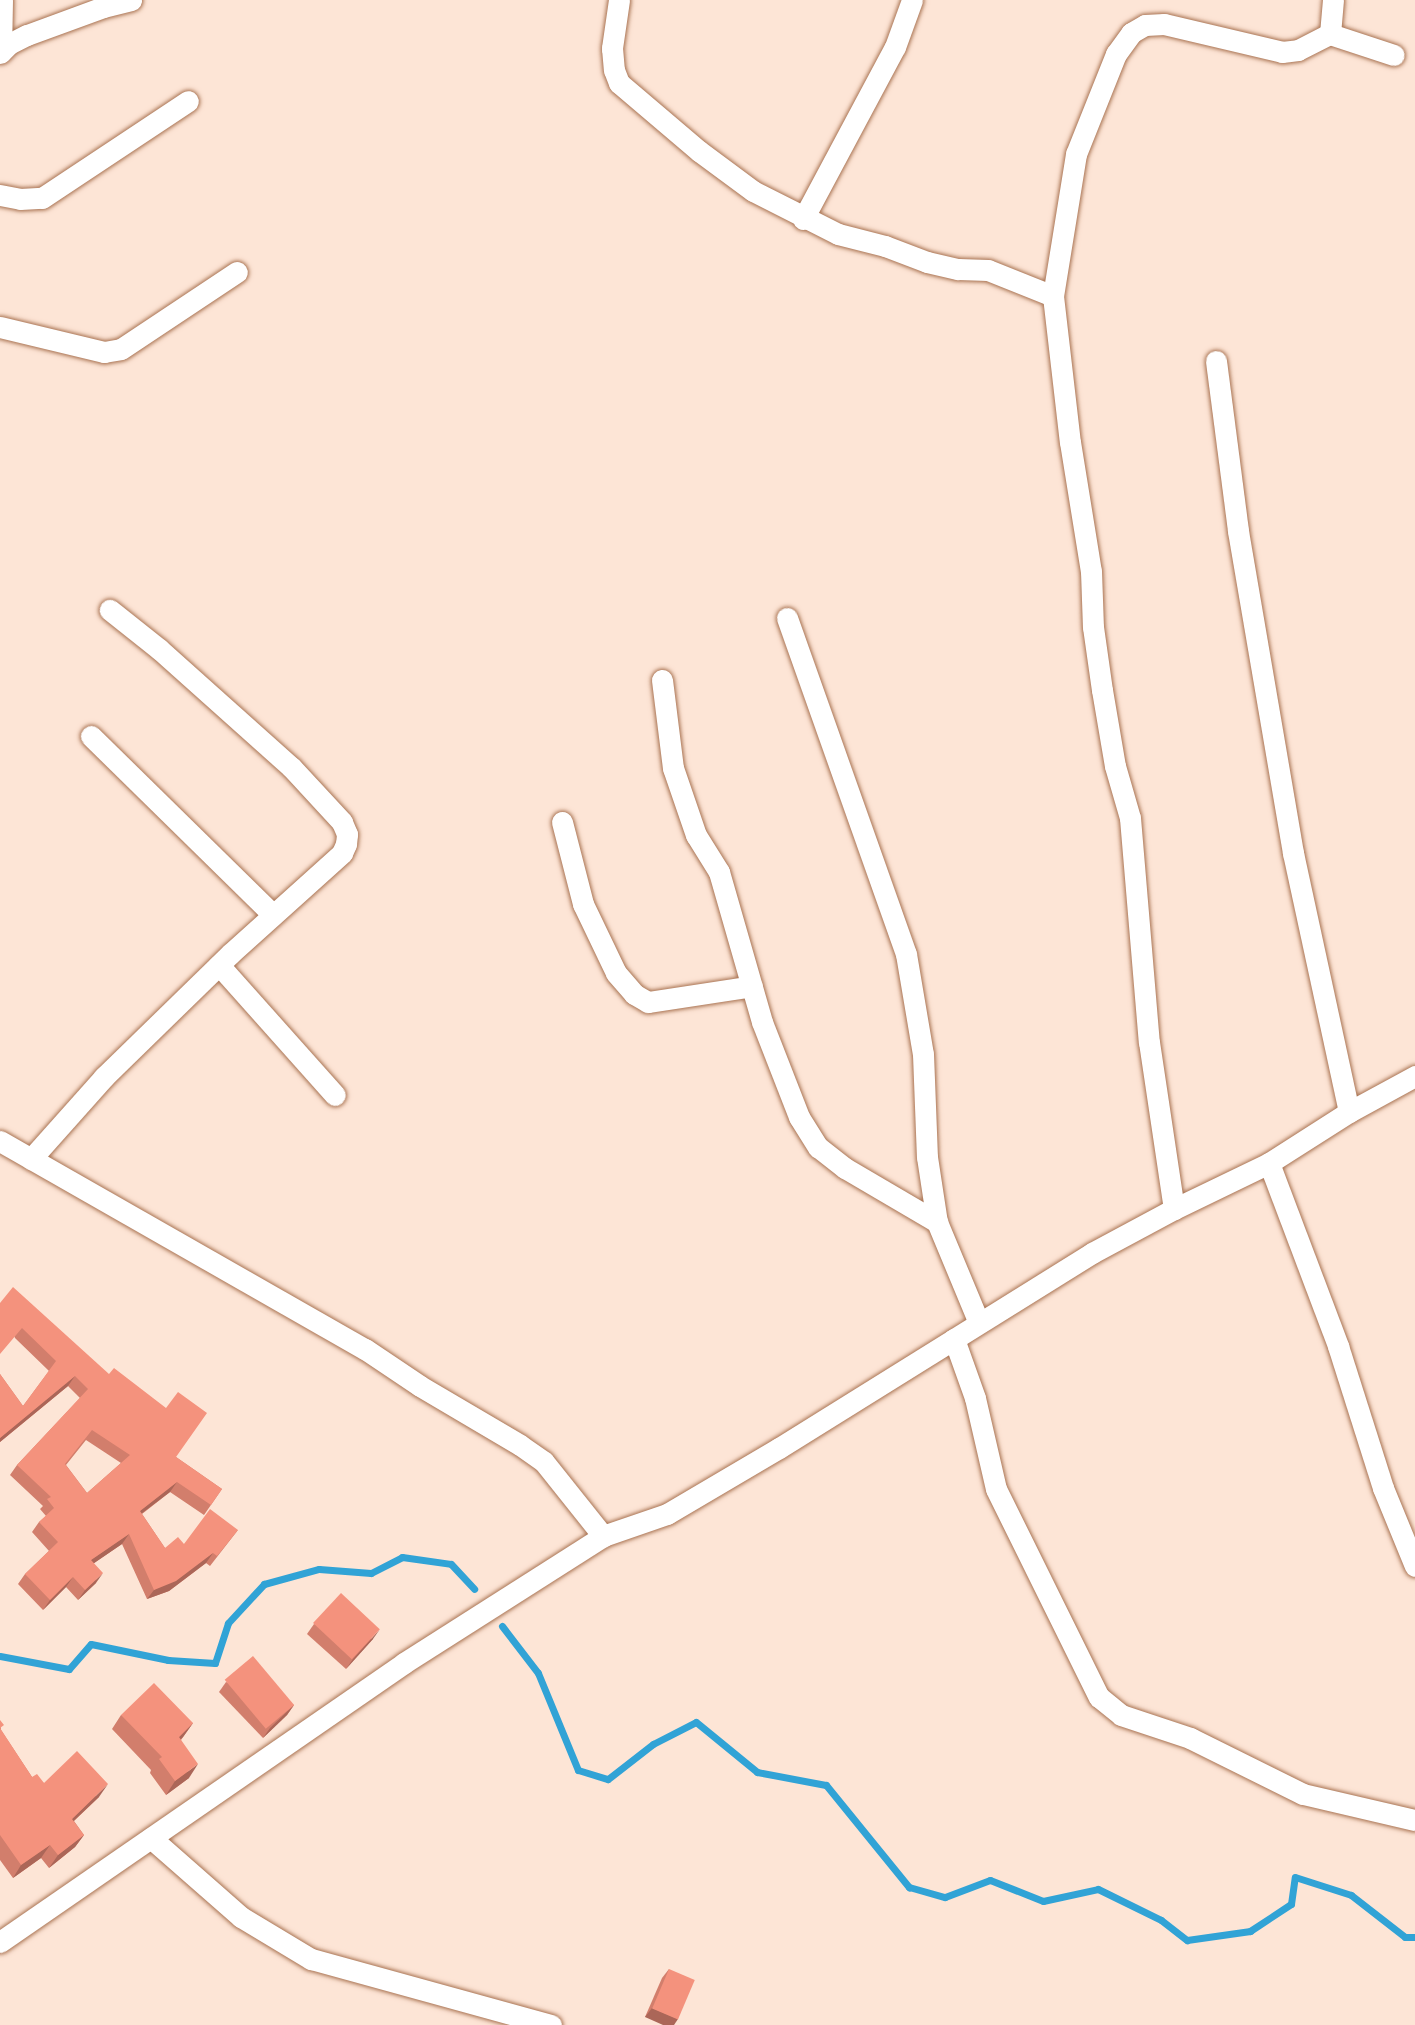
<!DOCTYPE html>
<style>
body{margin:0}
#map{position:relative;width:1415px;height:2025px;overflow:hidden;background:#fde5d6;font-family:Arial,sans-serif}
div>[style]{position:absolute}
.stream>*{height:7px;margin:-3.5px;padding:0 3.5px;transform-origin:3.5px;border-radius:3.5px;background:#31a3d6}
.roads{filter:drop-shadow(0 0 2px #a97352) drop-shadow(0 0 2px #a97352)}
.street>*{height:21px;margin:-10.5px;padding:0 10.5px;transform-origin:10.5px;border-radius:10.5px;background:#fff}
.wall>*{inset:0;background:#d27e6c}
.shaded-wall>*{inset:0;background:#ab6658}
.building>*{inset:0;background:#f4927d;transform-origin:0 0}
span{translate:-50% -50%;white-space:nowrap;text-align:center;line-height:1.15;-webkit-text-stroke:5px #fff;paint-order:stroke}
</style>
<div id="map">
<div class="stream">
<i style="left:502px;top:1626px;width:59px;rotate:52.5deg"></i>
<i style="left:538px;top:1673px;width:105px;rotate:67.6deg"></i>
<i style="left:578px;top:1770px;width:31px;rotate:17deg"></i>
<i style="left:608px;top:1779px;width:57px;rotate:-37.9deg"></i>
<i style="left:653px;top:1744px;width:48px;rotate:-27.1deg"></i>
<i style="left:696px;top:1722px;width:79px;rotate:39.3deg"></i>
<i style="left:757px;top:1772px;width:70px;rotate:10.7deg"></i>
<i style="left:826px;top:1785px;width:132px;rotate:50.9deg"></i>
<i style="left:909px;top:1887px;width:37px;rotate:16deg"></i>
<i style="left:945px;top:1897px;width:48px;rotate:-20.7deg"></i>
<i style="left:990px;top:1880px;width:57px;rotate:21.6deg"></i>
<i style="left:1043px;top:1901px;width:56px;rotate:-12.3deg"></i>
<i style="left:1098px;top:1889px;width:70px;rotate:26.2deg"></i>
<i style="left:1161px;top:1920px;width:33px;rotate:38deg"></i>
<i style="left:1187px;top:1940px;width:64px;rotate:-8.1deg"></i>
<i style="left:1250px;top:1931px;width:49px;rotate:-33.4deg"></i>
<i style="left:1291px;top:1904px;width:27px;rotate:-82deg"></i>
<i style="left:1295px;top:1877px;width:59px;rotate:17.8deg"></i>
<i style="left:1351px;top:1895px;width:68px;rotate:37.9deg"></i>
<i style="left:1405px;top:1937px;width:10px"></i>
<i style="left:0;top:1656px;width:70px;rotate:10.7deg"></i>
<i style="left:69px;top:1669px;width:33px;rotate:-49deg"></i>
<i style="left:91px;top:1644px;width:79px;rotate:11.7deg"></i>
<i style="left:168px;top:1660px;width:47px;rotate:3.7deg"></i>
<i style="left:215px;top:1663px;width:42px;rotate:-72deg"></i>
<i style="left:228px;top:1623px;width:53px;rotate:-47.3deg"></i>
<i style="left:264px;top:1584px;width:57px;rotate:-15.3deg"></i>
<i style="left:319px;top:1569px;width:52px;rotate:4.4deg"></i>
<i style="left:371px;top:1573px;width:35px;rotate:-27deg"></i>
<i style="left:402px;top:1557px;width:49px;rotate:8.1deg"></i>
<i style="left:451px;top:1564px;width:34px;rotate:47deg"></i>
</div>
<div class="roads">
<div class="street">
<i style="left:619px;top:0;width:49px;rotate:98.3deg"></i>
<i style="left:612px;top:48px;width:22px;rotate:85deg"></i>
<i style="left:614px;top:70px;width:14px;rotate:69deg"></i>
<i style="left:619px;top:83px;width:105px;rotate:40.4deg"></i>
<i style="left:699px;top:151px;width:67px;rotate:36.5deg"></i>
<i style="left:753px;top:191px;width:95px;rotate:26.8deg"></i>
<i style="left:838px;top:234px;width:49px;rotate:14.3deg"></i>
<i style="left:885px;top:246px;width:45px;rotate:20.9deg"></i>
<i style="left:927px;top:262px;width:32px;rotate:13deg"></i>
<i style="left:958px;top:269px;width:30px;rotate:2deg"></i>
<i style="left:988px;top:270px;width:70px;rotate:21.8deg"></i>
<i style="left:1053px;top:296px;width:147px;rotate:83.4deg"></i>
<i style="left:1070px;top:442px;width:131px;rotate:80.8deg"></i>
<i style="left:1091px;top:571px;width:56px;rotate:88deg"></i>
<i style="left:1093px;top:627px;width:64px;rotate:81.9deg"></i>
<i style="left:1102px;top:690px;width:77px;rotate:80.3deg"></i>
<i style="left:1115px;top:766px;width:54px;rotate:73.9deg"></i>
<i style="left:1130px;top:818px;width:225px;rotate:85.2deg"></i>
<i style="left:1149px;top:1042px;width:169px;rotate:81.5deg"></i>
<i style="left:1330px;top:34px;width:67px;rotate:18.2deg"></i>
<i style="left:1px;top:52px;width:52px;rotate:-88.9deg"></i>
<i style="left:0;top:53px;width:13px;rotate:-45deg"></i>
<i style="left:9px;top:44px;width:20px;rotate:-27deg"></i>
<i style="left:27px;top:35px;width:81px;rotate:-20.2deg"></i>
<i style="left:103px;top:7px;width:29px;rotate:-14deg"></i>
<i style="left:0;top:195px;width:20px;rotate:11deg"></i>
<i style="left:20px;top:199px;width:22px;rotate:-3deg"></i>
<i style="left:42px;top:198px;width:175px;rotate:-33.6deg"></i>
<i style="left:803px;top:219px;width:195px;rotate:-61.9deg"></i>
<i style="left:895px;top:47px;width:50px;rotate:-70.1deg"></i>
<i style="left:1053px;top:296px;width:144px;rotate:-80.8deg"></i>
<i style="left:1076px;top:154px;width:108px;rotate:-68.2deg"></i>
<i style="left:1116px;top:54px;width:26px;rotate:-54deg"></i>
<i style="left:1131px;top:33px;width:16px;rotate:-30deg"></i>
<i style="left:1145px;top:25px;width:19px;rotate:-3deg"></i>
<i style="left:1164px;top:24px;width:121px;rotate:13.3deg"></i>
<i style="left:1282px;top:52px;width:16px;rotate:-7deg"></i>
<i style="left:1298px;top:50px;width:36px;rotate:-27deg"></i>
<i style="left:1330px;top:34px;width:34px;rotate:-85deg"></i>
<i style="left:0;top:327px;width:107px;rotate:13.5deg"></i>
<i style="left:104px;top:352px;width:17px;rotate:-10deg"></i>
<i style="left:121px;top:349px;width:139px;rotate:-33.6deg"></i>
<i style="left:1216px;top:361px;width:171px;rotate:82.6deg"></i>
<i style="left:1238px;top:531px;width:327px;rotate:80.3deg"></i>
<i style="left:1293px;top:853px;width:265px;rotate:77.8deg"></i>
<i style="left:787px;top:618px;width:356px;rotate:70.5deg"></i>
<i style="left:906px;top:954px;width:101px;rotate:80.4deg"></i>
<i style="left:923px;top:1054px;width:103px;rotate:87.8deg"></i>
<i style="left:927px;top:1157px;width:66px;rotate:81.3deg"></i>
<i style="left:937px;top:1222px;width:109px;rotate:67.4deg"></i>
<i style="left:662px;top:680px;width:89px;rotate:82.9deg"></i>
<i style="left:673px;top:768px;width:71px;rotate:71.1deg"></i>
<i style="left:696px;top:835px;width:44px;rotate:58.1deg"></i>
<i style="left:719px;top:872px;width:156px;rotate:74deg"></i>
<i style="left:762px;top:1022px;width:102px;rotate:68.7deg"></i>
<i style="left:799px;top:1117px;width:36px;rotate:58deg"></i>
<i style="left:818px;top:1147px;width:34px;rotate:38deg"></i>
<i style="left:845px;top:1168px;width:107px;rotate:30.4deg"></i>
<i style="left:91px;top:736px;width:255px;rotate:44.5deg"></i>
<i style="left:562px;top:822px;width:85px;rotate:75.6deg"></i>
<i style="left:583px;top:904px;width:76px;rotate:64.4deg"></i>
<i style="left:616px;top:973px;width:28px;rotate:49deg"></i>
<i style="left:634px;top:994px;width:16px;rotate:30deg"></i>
<i style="left:648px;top:1002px;width:105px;rotate:-8.7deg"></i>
<i style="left:219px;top:965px;width:174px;rotate:48.3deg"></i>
<i style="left:0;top:1141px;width:420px;rotate:29.7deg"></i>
<i style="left:365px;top:1349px;width:66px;rotate:33.9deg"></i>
<i style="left:420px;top:1386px;width:116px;rotate:30.5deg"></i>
<i style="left:520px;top:1445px;width:29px;rotate:35deg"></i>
<i style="left:544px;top:1462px;width:95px;rotate:51.4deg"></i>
<i style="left:31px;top:1159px;width:110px;rotate:-48.3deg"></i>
<i style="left:104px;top:1077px;width:176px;rotate:-44.3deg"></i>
<i style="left:230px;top:954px;width:151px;rotate:-42deg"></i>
<i style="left:342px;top:853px;width:10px;rotate:-66deg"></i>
<i style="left:346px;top:844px;width:10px;rotate:-84deg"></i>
<i style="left:347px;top:834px;width:13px;rotate:-113deg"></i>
<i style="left:342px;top:822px;width:75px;rotate:-132.8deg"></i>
<i style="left:291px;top:767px;width:177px;rotate:-138.2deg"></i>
<i style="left:159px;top:649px;width:63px;rotate:-141.5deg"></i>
<i style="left:1269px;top:1163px;width:196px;rotate:69.3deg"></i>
<i style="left:1338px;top:1346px;width:149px;rotate:72.4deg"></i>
<i style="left:1383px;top:1488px;width:84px;rotate:67.7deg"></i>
<i style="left:954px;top:1339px;width:63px;rotate:70.4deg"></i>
<i style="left:975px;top:1398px;width:93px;rotate:77deg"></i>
<i style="left:996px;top:1489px;width:232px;rotate:63.7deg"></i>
<i style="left:1099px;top:1697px;width:28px;rotate:39deg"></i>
<i style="left:1121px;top:1715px;width:73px;rotate:18.4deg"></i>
<i style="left:1190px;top:1738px;width:126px;rotate:26.4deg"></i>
<i style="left:1303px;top:1794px;width:115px;rotate:13.1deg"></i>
<i style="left:151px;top:1838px;width:120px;rotate:41.3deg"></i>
<i style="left:241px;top:1917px;width:82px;rotate:31deg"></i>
<i style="left:311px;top:1959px;width:249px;rotate:15.4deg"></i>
<i style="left:0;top:1942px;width:491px;rotate:-34.6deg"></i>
<i style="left:404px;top:1663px;width:236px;rotate:-32.5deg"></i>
<i style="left:603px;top:1536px;width:68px;rotate:-19deg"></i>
<i style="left:667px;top:1514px;width:130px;rotate:-30.5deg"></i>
<i style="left:779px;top:1448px;width:369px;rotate:-31.9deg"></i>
<i style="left:1092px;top:1253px;width:93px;rotate:-28.2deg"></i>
<i style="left:1174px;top:1209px;width:106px;rotate:-25.8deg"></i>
<i style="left:1269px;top:1163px;width:95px;rotate:-32.5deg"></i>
<i style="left:1349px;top:1112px;width:75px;rotate:-28.6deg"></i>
</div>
</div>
<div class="wall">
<i style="clip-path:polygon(evenodd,0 1303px,176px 1457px,222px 1489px,204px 1515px,170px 1492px,142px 1514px,165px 1548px,184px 1544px,238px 1530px,210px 1566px,206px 1563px,169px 1591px,147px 1599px,122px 1544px,94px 1563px,96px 1583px,78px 1600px,66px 1587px,43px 1610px,18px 1584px,25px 1574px,49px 1551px,32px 1532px,39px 1522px,46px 1516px,40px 1509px,43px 1506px,10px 1475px,17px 1465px,80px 1398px,68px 1386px,0 1442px,0 1374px,23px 1406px,49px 1371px,15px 1338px,0 1303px,86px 1440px,121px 1463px,87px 1493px,66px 1465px,86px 1440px)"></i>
<i style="clip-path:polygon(314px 1624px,373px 1639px,346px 1669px,307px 1634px)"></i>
<i style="clip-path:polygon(226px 1682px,294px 1705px,287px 1715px,263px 1738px,219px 1692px)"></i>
<i style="clip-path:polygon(121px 1715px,193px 1723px,181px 1740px,189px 1778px,166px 1795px,150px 1773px,151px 1770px,112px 1729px)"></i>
<i style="clip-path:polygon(0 1720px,1px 1730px,32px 1777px,44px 1783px,99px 1797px,74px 1821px,84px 1835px,75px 1847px,49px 1868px,41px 1858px,13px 1878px,0 1860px)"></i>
<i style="clip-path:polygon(669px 1969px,678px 2019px,645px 2017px,662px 1978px)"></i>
</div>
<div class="shaded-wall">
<i style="clip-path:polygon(75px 1376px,68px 1386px,0 1442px,0 1438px)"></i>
<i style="clip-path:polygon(177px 1482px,170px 1492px,133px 1520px,140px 1511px)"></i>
<i style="clip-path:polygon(129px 1534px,122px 1544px,84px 1570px,91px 1560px)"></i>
<i style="clip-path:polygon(213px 1553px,206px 1563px,169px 1591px,147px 1599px,154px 1590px)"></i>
<i style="clip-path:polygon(103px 1573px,96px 1583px,78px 1600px,85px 1590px)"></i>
<i style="clip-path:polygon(73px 1577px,66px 1587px,43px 1610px,50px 1600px)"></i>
<i style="clip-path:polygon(380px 1629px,373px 1639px,346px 1669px,353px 1659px)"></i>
<i style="clip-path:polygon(294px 1705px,287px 1715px,263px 1738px,270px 1728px)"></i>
<i style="clip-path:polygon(193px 1723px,183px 1737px,169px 1751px,179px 1737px)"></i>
<i style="clip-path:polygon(198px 1764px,189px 1778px,166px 1795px,175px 1781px)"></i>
<i style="clip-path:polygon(108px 1784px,99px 1797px,63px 1831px,72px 1819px)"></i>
<i style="clip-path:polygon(84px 1835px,75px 1847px,49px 1868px,58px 1855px)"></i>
<i style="clip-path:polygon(50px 1845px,41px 1858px,13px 1878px,21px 1865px)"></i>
<i style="clip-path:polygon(652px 2008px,678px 2019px,674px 2025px,663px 2025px,645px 2017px)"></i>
</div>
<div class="building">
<i style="clip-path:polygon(evenodd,13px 1287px,109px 1374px,114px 1368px,166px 1408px,178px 1392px,207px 1413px,176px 1457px,222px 1489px,211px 1505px,177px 1482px,140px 1511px,165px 1548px,178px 1537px,184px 1544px,210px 1509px,238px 1530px,217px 1556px,213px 1553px,176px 1581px,154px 1590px,129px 1534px,91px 1560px,103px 1573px,85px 1590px,73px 1577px,50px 1600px,25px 1574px,58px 1542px,39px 1522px,54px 1508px,47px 1499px,51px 1497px,17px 1465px,88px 1389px,75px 1376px,0 1438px,0 1374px,23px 1406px,56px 1361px,22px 1328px,0 1354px,0 1303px,13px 1287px,92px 1430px,130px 1455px,87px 1493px,65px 1464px,92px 1430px)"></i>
<i style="left:341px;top:1593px;width:53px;height:41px;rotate:43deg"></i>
<i style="left:253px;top:1656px;width:64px;height:37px;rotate:50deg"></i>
<i style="clip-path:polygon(154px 1683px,193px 1723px,179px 1737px,198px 1764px,175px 1781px,159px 1759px,162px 1757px,121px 1715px)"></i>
<i style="clip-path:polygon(0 1720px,4px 1725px,0 1728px,32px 1777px,37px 1774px,44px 1783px,77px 1751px,108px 1784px,72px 1819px,84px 1835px,58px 1855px,50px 1845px,21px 1865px,0 1835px)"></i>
<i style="left:669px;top:1969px;width:28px;height:43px;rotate:23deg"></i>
</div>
</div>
